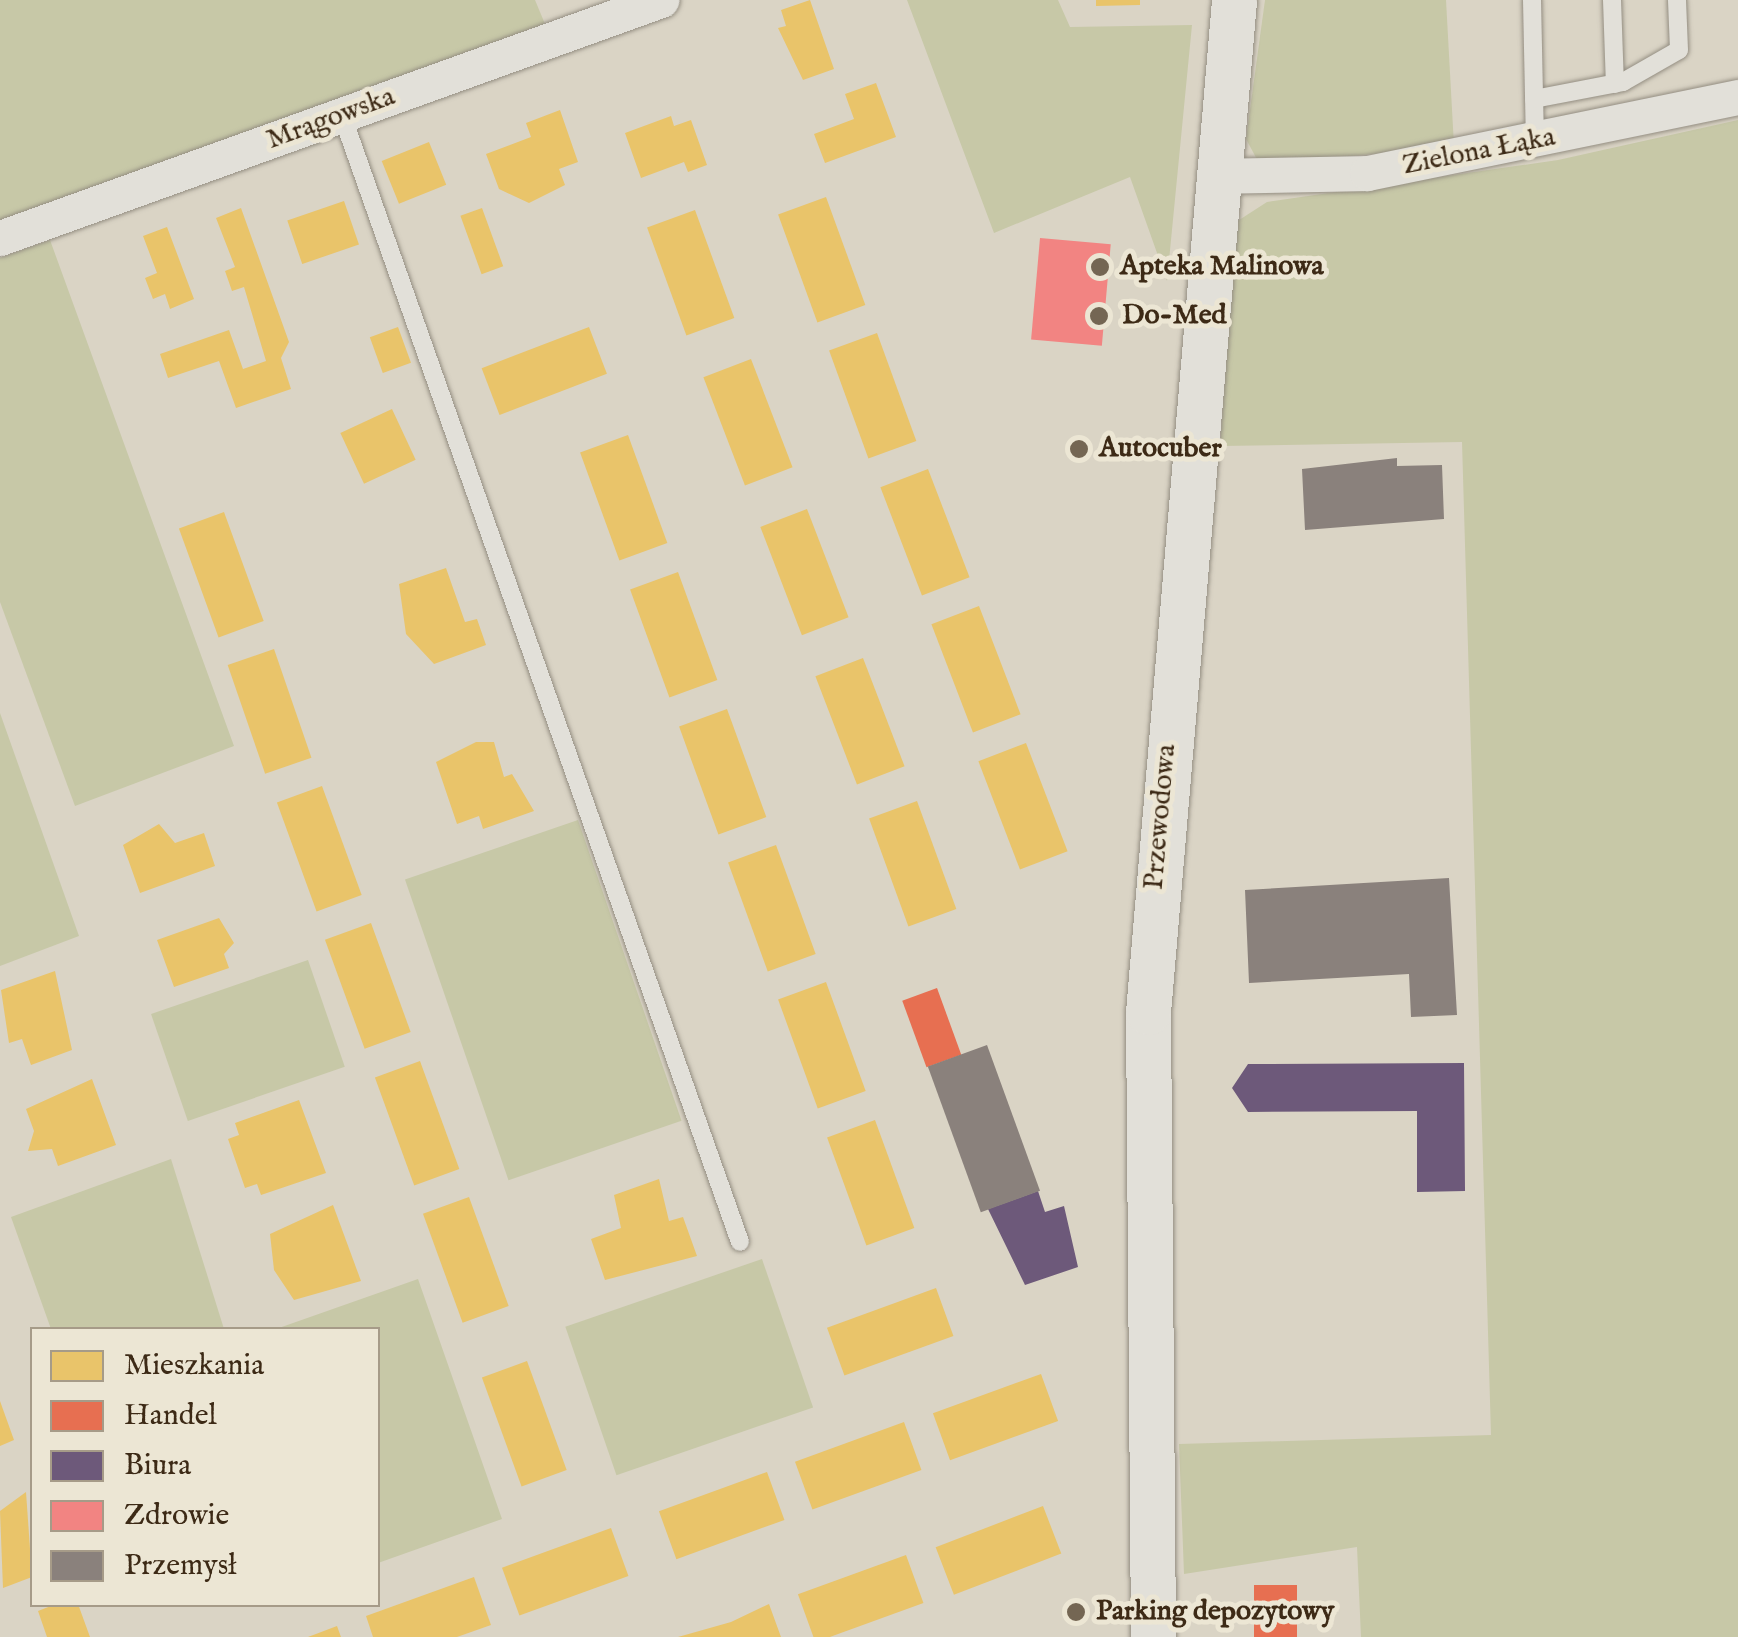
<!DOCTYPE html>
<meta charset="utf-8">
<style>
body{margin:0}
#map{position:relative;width:1738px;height:1637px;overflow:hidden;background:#dad4c5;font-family:"IM FELL English",serif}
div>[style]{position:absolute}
.green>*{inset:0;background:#c7c8a7;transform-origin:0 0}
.homes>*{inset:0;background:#e9c46a;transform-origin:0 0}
.shops>*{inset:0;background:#e76f51;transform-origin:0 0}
.offices>*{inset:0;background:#6d597a}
.health>*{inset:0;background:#f28482;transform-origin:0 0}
.industry>*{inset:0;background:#8a817c;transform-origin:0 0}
.roads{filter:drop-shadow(0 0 2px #948e82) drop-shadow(0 0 2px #948e82)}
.service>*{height:18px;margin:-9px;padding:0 9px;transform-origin:9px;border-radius:9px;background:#e2e0d9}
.minor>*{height:35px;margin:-17.5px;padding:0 17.5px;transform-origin:17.5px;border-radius:17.5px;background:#e2e0d9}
.tertiary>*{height:45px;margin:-22.5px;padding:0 22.5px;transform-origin:22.5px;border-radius:22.5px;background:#e2e0d9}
.dots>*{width:28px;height:28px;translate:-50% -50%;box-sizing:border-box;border:5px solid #ece6d4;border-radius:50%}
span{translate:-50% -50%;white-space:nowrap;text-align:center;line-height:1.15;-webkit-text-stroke:10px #ece6d4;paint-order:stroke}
.street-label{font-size:28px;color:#3d2a16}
.poi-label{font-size:28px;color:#3d2a16;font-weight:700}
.left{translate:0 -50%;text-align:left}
.legend{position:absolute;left:30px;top:1327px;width:350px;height:280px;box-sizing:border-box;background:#ece6d4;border:2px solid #a69b88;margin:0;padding:12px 18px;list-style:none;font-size:30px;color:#3d2a16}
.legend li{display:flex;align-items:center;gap:20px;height:50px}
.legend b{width:50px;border:2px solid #a69b88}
</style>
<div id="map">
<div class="green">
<i style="clip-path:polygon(0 0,535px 0,545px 24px,0 223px)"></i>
<i style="clip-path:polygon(907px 0,1058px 0,1070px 27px,1192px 25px,1167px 281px,1130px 177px,994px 233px)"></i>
<i style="clip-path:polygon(1265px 0,1446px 0,1454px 146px,1260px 165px,1246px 139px)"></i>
<i style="clip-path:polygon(1738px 120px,1738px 1637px,1361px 1637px,1357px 1547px,1184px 1574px,1179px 1444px,1491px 1435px,1462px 442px,1220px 446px,1236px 222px,1267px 202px,1558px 160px)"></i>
<i style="clip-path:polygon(50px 240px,234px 746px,75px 806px,0 602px,0 258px)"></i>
<i style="clip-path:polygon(0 713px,79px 936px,0 966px)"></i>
<i style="left:578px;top:820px;width:318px;height:183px;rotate:71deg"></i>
<i style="left:308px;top:960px;width:113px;height:166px;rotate:71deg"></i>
<i style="clip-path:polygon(171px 1159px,224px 1329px,51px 1329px,11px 1217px)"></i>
<i style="left:762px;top:1259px;width:157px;height:208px;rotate:71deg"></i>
<i style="clip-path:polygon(418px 1279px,502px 1519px,378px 1563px,378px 1330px,276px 1329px)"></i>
</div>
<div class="homes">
<i style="clip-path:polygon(810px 0,834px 69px,803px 80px,778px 28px,786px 26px,781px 10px)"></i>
<i style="clip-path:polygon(1096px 0,1140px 0,1140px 5px,1096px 6px)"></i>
<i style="clip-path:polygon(876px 83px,896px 137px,825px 163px,814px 134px,854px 119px,845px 94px)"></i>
<i style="clip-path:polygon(560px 110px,578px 162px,559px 169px,565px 185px,529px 203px,499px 189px,486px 154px,531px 137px,526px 123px)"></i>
<i style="clip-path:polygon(671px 116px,674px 126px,691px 120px,707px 165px,688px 172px,684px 162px,641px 178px,625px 133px)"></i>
<i style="left:429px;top:142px;width:46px;height:51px;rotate:68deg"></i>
<i style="left:826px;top:197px;width:115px;height:51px;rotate:70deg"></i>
<i style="left:344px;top:201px;width:46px;height:60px;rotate:71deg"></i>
<i style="clip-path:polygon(241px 208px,289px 342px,281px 358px,291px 389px,236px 408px,219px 361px,168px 378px,160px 354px,229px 330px,243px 369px,266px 361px,244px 287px,232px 291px,225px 271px,235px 267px,216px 218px)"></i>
<i style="left:482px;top:208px;width:62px;height:23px;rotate:70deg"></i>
<i style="left:695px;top:210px;width:115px;height:51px;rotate:70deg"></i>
<i style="clip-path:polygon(167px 227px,194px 299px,170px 309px,165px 294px,153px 299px,145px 278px,157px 273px,143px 236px)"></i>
<i style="left:398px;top:327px;width:38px;height:30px;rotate:70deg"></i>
<i style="left:589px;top:327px;width:50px;height:115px;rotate:69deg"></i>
<i style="left:877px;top:333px;width:115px;height:51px;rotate:70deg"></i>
<i style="left:751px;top:359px;width:116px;height:51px;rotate:69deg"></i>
<i style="left:392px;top:409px;width:56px;height:57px;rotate:65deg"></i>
<i style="left:628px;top:435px;width:115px;height:51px;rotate:70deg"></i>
<i style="left:928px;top:469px;width:116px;height:51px;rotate:69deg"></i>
<i style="left:807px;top:509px;width:116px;height:50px;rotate:69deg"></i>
<i style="left:224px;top:512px;width:116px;height:48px;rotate:70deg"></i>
<i style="clip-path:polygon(446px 568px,465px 622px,477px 619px,486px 645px,434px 664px,406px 634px,399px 584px)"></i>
<i style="left:678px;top:572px;width:115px;height:51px;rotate:70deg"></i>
<i style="left:979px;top:606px;width:116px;height:51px;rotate:69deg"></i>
<i style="left:274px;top:649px;width:115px;height:49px;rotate:71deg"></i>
<i style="left:863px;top:658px;width:116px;height:51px;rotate:69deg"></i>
<i style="left:727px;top:709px;width:115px;height:51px;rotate:70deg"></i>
<i style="clip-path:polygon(476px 742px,494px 742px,504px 777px,512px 774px,534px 811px,483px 829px,479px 816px,457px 824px,436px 762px)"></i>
<i style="left:1026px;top:743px;width:116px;height:51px;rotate:69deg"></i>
<i style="left:322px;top:786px;width:116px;height:48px;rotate:70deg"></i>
<i style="left:917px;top:801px;width:115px;height:51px;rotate:70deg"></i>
<i style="clip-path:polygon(159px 824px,175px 843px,204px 833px,215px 866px,140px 893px,123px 845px)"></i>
<i style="left:776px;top:845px;width:116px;height:51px;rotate:70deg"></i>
<i style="clip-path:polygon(219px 918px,234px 943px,224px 954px,229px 968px,174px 987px,157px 940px)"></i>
<i style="left:371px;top:923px;width:116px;height:49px;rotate:70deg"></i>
<i style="clip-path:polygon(55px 971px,72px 1050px,31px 1065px,22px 1039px,9px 1043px,1px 990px)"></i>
<i style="left:826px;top:982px;width:116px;height:51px;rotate:70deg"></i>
<i style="left:420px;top:1061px;width:115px;height:48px;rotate:70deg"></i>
<i style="clip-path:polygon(92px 1079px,116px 1145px,58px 1166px,52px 1149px,28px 1151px,34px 1131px,26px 1109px)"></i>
<i style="clip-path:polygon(299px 1100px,326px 1173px,261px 1195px,257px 1184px,245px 1188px,228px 1139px,239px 1135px,235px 1123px)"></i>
<i style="left:875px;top:1120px;width:115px;height:51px;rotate:70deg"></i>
<i style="clip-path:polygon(659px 1179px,669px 1221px,683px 1217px,697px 1256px,605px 1280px,591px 1239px,621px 1228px,614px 1195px)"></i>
<i style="left:469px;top:1197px;width:116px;height:49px;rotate:70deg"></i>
<i style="clip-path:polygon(333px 1205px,361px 1281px,294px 1300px,274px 1270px,270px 1234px)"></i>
<i style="left:936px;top:1288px;width:51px;height:116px;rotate:70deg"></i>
<i style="left:527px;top:1361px;width:116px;height:48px;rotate:70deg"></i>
<i style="left:1041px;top:1374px;width:50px;height:115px;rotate:70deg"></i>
<i style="clip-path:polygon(0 1401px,14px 1440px,0 1446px)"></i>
<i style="left:904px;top:1422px;width:51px;height:116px;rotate:70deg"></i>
<i style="left:767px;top:1472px;width:51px;height:115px;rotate:70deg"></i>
<i style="clip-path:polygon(26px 1492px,32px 1577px,3px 1588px,0 1511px)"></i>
<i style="left:1043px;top:1506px;width:51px;height:115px;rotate:69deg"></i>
<i style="left:611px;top:1528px;width:51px;height:116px;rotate:70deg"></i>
<i style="left:906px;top:1555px;width:51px;height:115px;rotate:70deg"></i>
<i style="clip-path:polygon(474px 1577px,491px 1625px,457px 1637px,373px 1637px,366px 1616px)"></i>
<i style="clip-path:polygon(56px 1604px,78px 1604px,90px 1637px,47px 1637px,38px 1611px)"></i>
<i style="clip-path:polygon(769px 1604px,781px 1637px,678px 1637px,731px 1622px)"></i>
<i style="clip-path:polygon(337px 1626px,341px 1637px,308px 1637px)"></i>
</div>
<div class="shops">
<i style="left:937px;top:988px;width:71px;height:37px;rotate:70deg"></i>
<i style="left:1254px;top:1585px;width:43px;height:52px"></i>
</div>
<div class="offices">
<i style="clip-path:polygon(1464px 1063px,1465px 1191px,1417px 1192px,1417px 1111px,1248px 1112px,1232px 1088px,1248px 1064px)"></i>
<i style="clip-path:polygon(1038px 1191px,1045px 1212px,1064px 1206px,1078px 1267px,1025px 1285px,988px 1209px)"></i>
</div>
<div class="health">
<i style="left:1040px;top:238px;width:71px;height:102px;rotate:5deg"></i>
</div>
<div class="industry">
<i style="clip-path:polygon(1397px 458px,1397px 466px,1442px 465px,1444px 519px,1305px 530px,1302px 469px)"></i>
<i style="clip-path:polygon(1449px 878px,1457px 1015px,1411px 1017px,1409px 974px,1249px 983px,1245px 890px)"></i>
<i style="left:987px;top:1045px;width:155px;height:63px;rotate:70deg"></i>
</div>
<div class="roads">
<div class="service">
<i style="left:1532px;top:0;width:141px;rotate:88.8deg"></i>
<i style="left:1612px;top:0;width:84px;rotate:88deg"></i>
<i style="left:1534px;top:99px;width:91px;rotate:-10.8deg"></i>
<i style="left:1623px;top:82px;width:64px;rotate:-29.7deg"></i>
<i style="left:1679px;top:50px;width:50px;rotate:-92.3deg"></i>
<i style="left:342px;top:115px;width:1195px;rotate:70.55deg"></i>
</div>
<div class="minor">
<i style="left:1217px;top:176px;width:150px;rotate:-1.1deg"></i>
<i style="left:1367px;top:173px;width:379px;rotate:-11.6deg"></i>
<i style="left:0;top:238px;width:703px;rotate:-19.8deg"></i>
</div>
<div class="tertiary">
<i style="left:1153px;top:1637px;width:625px;rotate:-90.46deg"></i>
<i style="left:1148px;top:1012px;width:1016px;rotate:-85.14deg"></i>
</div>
</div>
<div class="dots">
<i style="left:1100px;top:267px;background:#746653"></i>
<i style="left:1099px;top:316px;background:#746653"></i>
<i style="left:1079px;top:449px;background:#746653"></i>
<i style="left:1076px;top:1612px;background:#746653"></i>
</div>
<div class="street-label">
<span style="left:331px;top:119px;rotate:-20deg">Mrągowska</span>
<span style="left:1479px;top:152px;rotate:-11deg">Zielona Łąka</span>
<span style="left:1161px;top:817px;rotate:-85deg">Przewodowa</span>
</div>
<div class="poi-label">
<span class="left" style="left:1120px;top:267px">Apteka Malinowa</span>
<span class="left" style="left:1122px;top:316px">Do-Med</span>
<span class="left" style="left:1099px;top:449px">Autocuber</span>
<span class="left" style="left:1096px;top:1612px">Parking depozytowy</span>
</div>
<ul class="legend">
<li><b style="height:28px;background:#e9c46a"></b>Mieszkania</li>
<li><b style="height:28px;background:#e76f51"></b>Handel</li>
<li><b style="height:28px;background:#6d597a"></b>Biura</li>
<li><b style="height:28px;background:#f28482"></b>Zdrowie</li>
<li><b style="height:28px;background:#8a817c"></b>Przemysł</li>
</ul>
</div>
